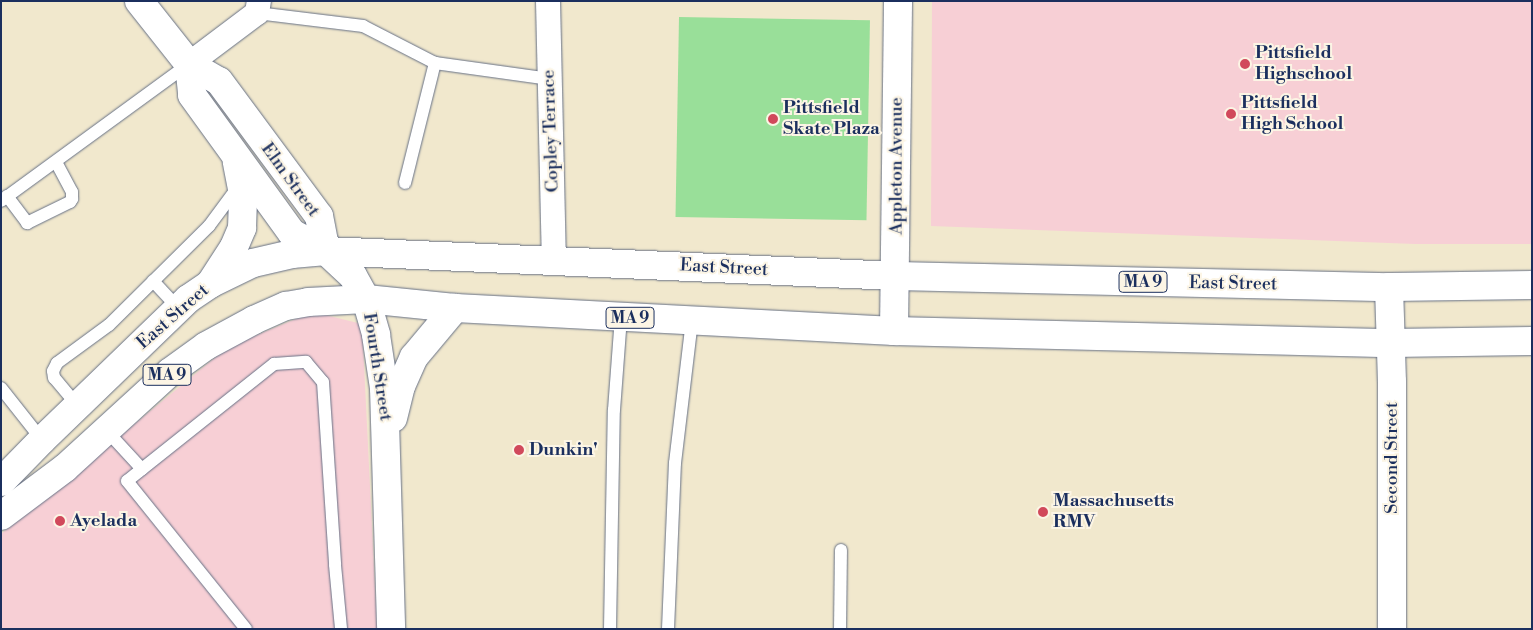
<!DOCTYPE html>
<style>
body{margin:0}
#map{position:relative;width:1533px;height:630px;overflow:hidden;background:#f1e8cd;font-family:"Libre Bodoni",serif}
div>[style]{position:absolute}
.built>*{inset:0;background:#f7cfd5}
.green>*{inset:0;background:#99df99;transform-origin:0 0}
.roads{filter:drop-shadow(0 0 1px #667085) drop-shadow(0 0 1px #667085)}
.lane>*{height:12px;margin:-6px;padding:0 6px;transform-origin:6px;border-radius:6px;background:#fff}
.street>*{height:24px;margin:-12px;padding:0 12px;transform-origin:12px;border-radius:12px;background:#fff}
.secondary>*{height:28px;margin:-14px;padding:0 14px;transform-origin:14px;border-radius:14px;background:#fff}
.highway>*{height:28px;margin:-14px;padding:0 14px;transform-origin:14px;border-radius:14px;background:#fff}
.dots>*{width:14px;height:14px;translate:-50% -50%;box-sizing:border-box;border:2px solid #fcf5e5;border-radius:50%}
span{translate:-50% -50%;white-space:nowrap;text-align:center;line-height:1.15;-webkit-text-stroke:4px #fcf5e5;paint-order:stroke}
.shield-label span{padding:1px 4px;background:#fcf5e5;border:1px solid;border-radius:4px;-webkit-text-stroke-width:0}
.shield-label{font-size:16px;color:#1b2f5e;font-weight:700}
.poi-label{font-size:18px;color:#1b2f5e;font-weight:700}
.left{translate:0 -50%;text-align:left}
.street-label{font-size:18px;color:#1b2f5e}
.frame{position:absolute;inset:0;border:2px solid #1b2f5e;pointer-events:none}
</style>
<div id="map">
<div class="built">
<i style="clip-path:polygon(932px 1px,1532px 1px,1532px 244px,1415px 244px,931px 226px)"></i>
<i style="clip-path:polygon(313px 312px,362px 324px,377px 629px,1px 629px,1px 534px,228px 347px)"></i>
</div>
<div class="green">
<i style="left:679px;top:17px;width:191px;height:200px;rotate:1deg"></i>
</div>
<div class="roads">
<div class="lane">
<i style="left:257px;top:13px;width:107px;rotate:7deg"></i>
<i style="left:363px;top:26px;width:81px;rotate:27.2deg"></i>
<i style="left:435px;top:63px;width:116px;rotate:7.9deg"></i>
<i style="left:405px;top:183px;width:124px;rotate:-76deg"></i>
<i style="left:7px;top:196px;width:34px;rotate:53deg"></i>
<i style="left:27px;top:223px;width:48px;rotate:-26deg"></i>
<i style="left:70px;top:202px;width:4px;rotate:-56deg"></i>
<i style="left:72px;top:199px;width:7px;rotate:-90deg"></i>
<i style="left:72px;top:192px;width:34px;rotate:-118deg"></i>
<i style="left:1px;top:201px;width:233px;rotate:-36.1deg"></i>
<i style="left:153px;top:281px;width:37px;rotate:47deg"></i>
<i style="left:1px;top:388px;width:66px;rotate:51.7deg"></i>
<i style="left:77px;top:405px;width:35px;rotate:-130deg"></i>
<i style="left:54px;top:378px;width:7px;rotate:-98deg"></i>
<i style="left:53px;top:371px;width:9px;rotate:-63deg"></i>
<i style="left:57px;top:363px;width:64px;rotate:-36.2deg"></i>
<i style="left:109px;top:325px;width:141px;rotate:-44.7deg"></i>
<i style="left:209px;top:226px;width:49px;rotate:-53.4deg"></i>
<i style="left:106px;top:430px;width:53px;rotate:47.3deg"></i>
<i style="left:142px;top:469px;width:169px;rotate:-38.5deg"></i>
<i style="left:274px;top:364px;width:32px;rotate:-4deg"></i>
<i style="left:306px;top:362px;width:26px;rotate:50deg"></i>
<i style="left:323px;top:382px;width:183px;rotate:86.2deg"></i>
<i style="left:335px;top:565px;width:64px;rotate:84.6deg"></i>
<i style="left:142px;top:469px;width:19px;rotate:141deg"></i>
<i style="left:127px;top:481px;width:190px;rotate:51.2deg"></i>
<i style="left:610px;top:629px;width:219px;rotate:-89deg"></i>
<i style="left:614px;top:410px;width:93px;rotate:-85.7deg"></i>
<i style="left:668px;top:629px;width:166px;rotate:-87.6deg"></i>
<i style="left:675px;top:463px;width:143px;rotate:-83.2deg"></i>
<i style="left:840px;top:629px;width:79px;rotate:-89.3deg"></i>
</div>
<div class="street">
<i style="left:548px;top:1px;width:259px;rotate:88.7deg"></i>
<i style="left:189px;top:64px;width:85px;rotate:-36.9deg"></i>
<i style="left:257px;top:13px;width:12px;rotate:-81deg"></i>
</div>
<div class="secondary">
<i style="left:139px;top:1px;width:80px;rotate:51.6deg"></i>
<i style="left:189px;top:64px;width:34px;rotate:30deg"></i>
<i style="left:219px;top:81px;width:168px;rotate:53.5deg"></i>
<i style="left:319px;top:216px;width:36px;rotate:79deg"></i>
<i style="left:189px;top:64px;width:31px;rotate:84deg"></i>
<i style="left:192px;top:95px;width:170px;rotate:54.1deg"></i>
<i style="left:292px;top:233px;width:38px;rotate:28deg"></i>
<i style="left:326px;top:251px;width:37px;rotate:43deg"></i>
<i style="left:353px;top:276px;width:26px;rotate:61deg"></i>
<i style="left:366px;top:299px;width:37px;rotate:74deg"></i>
<i style="left:376px;top:335px;width:54px;rotate:81.4deg"></i>
<i style="left:384px;top:388px;width:241px;rotate:88.3deg"></i>
<i style="left:210px;top:284px;width:44px;rotate:-57deg"></i>
<i style="left:234px;top:247px;width:21px;rotate:-67deg"></i>
<i style="left:242px;top:228px;width:34px;rotate:-88deg"></i>
<i style="left:243px;top:194px;width:33px;rotate:-101deg"></i>
<i style="left:1389px;top:287px;width:95px;rotate:88.2deg"></i>
<i style="left:1392px;top:382px;width:247px;rotate:90deg"></i>
<i style="left:894px;top:331px;width:330px;rotate:-89.3deg"></i>
<i style="left:393px;top:418px;width:33px;rotate:-76deg"></i>
<i style="left:401px;top:386px;width:32px;rotate:-66deg"></i>
<i style="left:414px;top:357px;width:64px;rotate:-50.1deg"></i>
</div>
<div class="highway">
<i style="left:1px;top:482px;width:59px;rotate:-45.7deg"></i>
<i style="left:42px;top:440px;width:203px;rotate:-44deg"></i>
<i style="left:188px;top:299px;width:27px;rotate:-34deg"></i>
<i style="left:210px;top:284px;width:48px;rotate:-26deg"></i>
<i style="left:253px;top:263px;width:40px;rotate:-13deg"></i>
<i style="left:292px;top:254px;width:34px;rotate:-5deg"></i>
<i style="left:326px;top:251px;width:571px;rotate:2.51deg"></i>
<i style="left:896px;top:276px;width:493px;rotate:1.3deg"></i>
<i style="left:1389px;top:287px;width:143px;rotate:-0.8deg"></i>
<i style="left:1px;top:516px;width:80px;rotate:-36.9deg"></i>
<i style="left:65px;top:468px;width:142px;rotate:-42.4deg"></i>
<i style="left:170px;top:372px;width:44px;rotate:-35.8deg"></i>
<i style="left:206px;top:346px;width:55px;rotate:-28.4deg"></i>
<i style="left:254px;top:320px;width:35px;rotate:-24deg"></i>
<i style="left:286px;top:306px;width:22px;rotate:-10deg"></i>
<i style="left:308px;top:302px;width:58px;rotate:-3deg"></i>
<i style="left:366px;top:299px;width:89px;rotate:5.8deg"></i>
<i style="left:455px;top:308px;width:440px;rotate:3deg"></i>
<i style="left:894px;top:331px;width:497px;rotate:1.4deg"></i>
<i style="left:1391px;top:343px;width:141px;rotate:-0.8deg"></i>
</div>
</div>
<div class="dots">
<i style="left:1245px;top:64px;background:#d1495b"></i>
<i style="left:1231px;top:114px;background:#d1495b"></i>
<i style="left:773px;top:119px;background:#d1495b"></i>
<i style="left:519px;top:450px;background:#d1495b"></i>
<i style="left:1043px;top:512px;background:#d1495b"></i>
<i style="left:60px;top:521px;background:#d1495b"></i>
</div>
<div class="shield-label">
<span style="left:1143px;top:282px">MA 9</span>
<span style="left:630px;top:318px">MA 9</span>
<span style="left:167px;top:375px">MA 9</span>
</div>
<div class="poi-label">
<span class="left" style="left:1255px;top:64px">Pittsfield<br>Highschool</span>
<span class="left" style="left:1241px;top:114px">Pittsfield<br>High School</span>
<span class="left" style="left:783px;top:119px">Pittsfield<br>Skate Plaza</span>
<span class="left" style="left:529px;top:450px">Dunkin'</span>
<span class="left" style="left:1053px;top:512px">Massachusetts<br>RMV</span>
<span class="left" style="left:70px;top:521px">Ayelada</span>
</div>
<div class="street-label">
<span style="left:551px;top:131px;rotate:-92deg">Copley Terrace</span>
<span style="left:897px;top:166px;rotate:-90deg">Appleton Avenue</span>
<span style="left:290px;top:180px;rotate:54deg">Elm Street</span>
<span style="left:724px;top:268px;rotate:3deg">East Street</span>
<span style="left:1233px;top:284px;rotate:1deg">East Street</span>
<span style="left:173px;top:317px;rotate:-41deg">East Street</span>
<span style="left:377px;top:367px;rotate:81deg">Fourth Street</span>
<span style="left:1392px;top:458px;rotate:-90deg">Second Street</span>
</div>
<div class="frame"></div>
</div>
